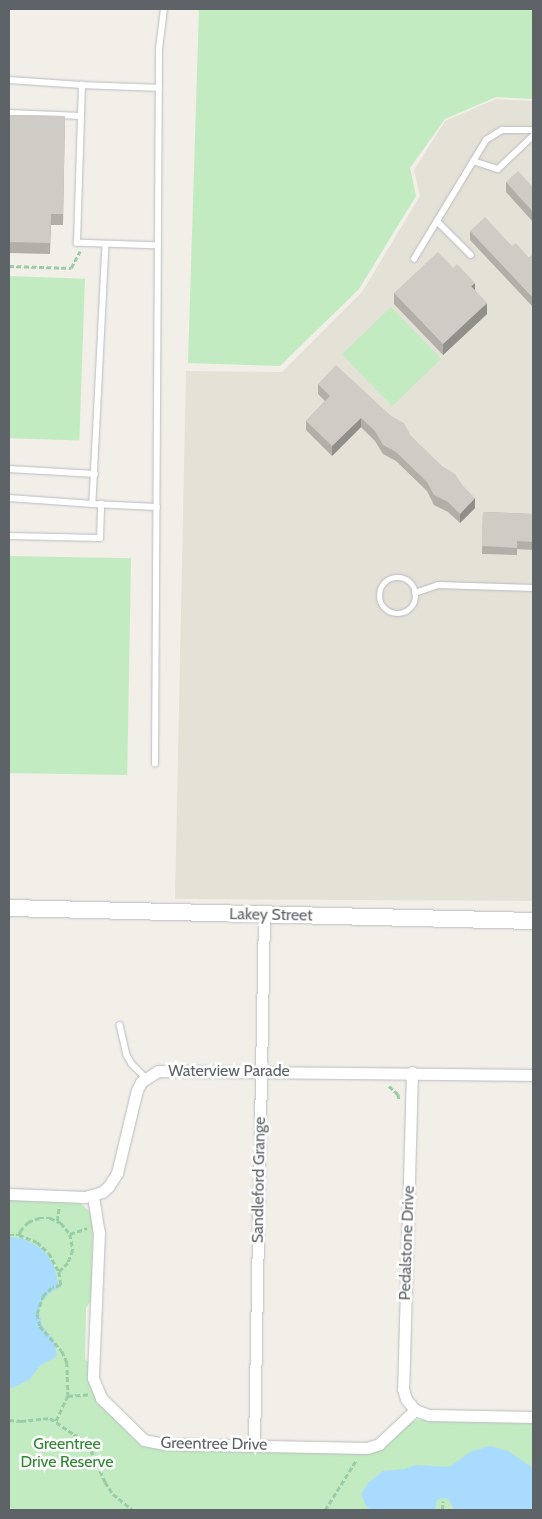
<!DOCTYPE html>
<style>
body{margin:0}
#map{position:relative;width:542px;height:1519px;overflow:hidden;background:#f1efe7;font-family:Cabin,sans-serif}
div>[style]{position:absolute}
.education>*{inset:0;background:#e4e1d7}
.green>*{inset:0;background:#c2ebc1;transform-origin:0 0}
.water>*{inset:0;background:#a9dbff}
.path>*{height:2.5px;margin-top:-1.25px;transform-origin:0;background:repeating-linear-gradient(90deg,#99cda7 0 5px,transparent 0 7.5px)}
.roads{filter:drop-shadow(0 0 1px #b9bcc1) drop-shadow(0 0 1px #b9bcc1)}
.lane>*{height:5.5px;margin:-2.75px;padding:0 2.75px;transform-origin:2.75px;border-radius:2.75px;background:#fff}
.lane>.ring{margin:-2.75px;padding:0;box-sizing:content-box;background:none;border:5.5px solid #fff;border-radius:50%}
.street>*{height:11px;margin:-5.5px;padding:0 5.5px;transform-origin:5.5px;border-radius:5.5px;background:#fff}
.secondary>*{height:16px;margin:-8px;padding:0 8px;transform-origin:8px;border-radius:8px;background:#fff}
.wall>*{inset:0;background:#b2afa9}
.shaded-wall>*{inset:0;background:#918f8a}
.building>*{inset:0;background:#cfccc5}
span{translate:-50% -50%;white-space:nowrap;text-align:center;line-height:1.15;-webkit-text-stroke:5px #fff;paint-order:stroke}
.street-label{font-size:16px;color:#5e6368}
.park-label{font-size:16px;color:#2e8730}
.frame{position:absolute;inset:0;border:10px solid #5e6368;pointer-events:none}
</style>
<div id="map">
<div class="education">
<i style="clip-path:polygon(496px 99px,533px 101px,533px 901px,175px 899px,186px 371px,282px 372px,362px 292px,420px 196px,414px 170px,445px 121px)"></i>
</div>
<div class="green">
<i style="clip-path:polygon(199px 9px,533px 9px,533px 99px,496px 97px,445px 119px,410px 168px,416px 196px,359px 289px,280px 366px,188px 363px)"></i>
<i style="left:9px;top:276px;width:76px;height:162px;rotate:2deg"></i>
<i style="left:391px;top:307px;width:72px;height:68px;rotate:46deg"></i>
<i style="left:9px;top:556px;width:122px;height:217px;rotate:1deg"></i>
<i style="clip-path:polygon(9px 1198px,79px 1202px,89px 1211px,93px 1222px,91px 1301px,86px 1308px,85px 1359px,89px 1363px,100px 1404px,136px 1441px,144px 1446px,155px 1448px,369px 1452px,412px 1421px,419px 1420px,533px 1422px,533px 1510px,9px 1510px)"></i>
</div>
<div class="water">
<i style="clip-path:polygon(9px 1237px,24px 1239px,44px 1250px,54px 1266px,59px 1287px,49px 1294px,42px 1301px,39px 1313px,43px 1327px,54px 1340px,57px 1356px,40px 1366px,29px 1380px,12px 1388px,9px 1386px)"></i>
<i style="clip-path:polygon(490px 1446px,508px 1451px,533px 1468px,533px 1510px,454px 1510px,449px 1500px,443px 1498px,437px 1500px,435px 1510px,371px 1510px,366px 1506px,361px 1494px,369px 1482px,383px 1471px,405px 1469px,415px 1465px,449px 1467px,472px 1451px)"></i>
</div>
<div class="path">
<i style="left:9px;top:266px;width:62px;rotate:1.8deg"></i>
<i style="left:71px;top:268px;width:19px;rotate:-62deg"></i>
<i style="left:389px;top:1086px;width:12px;rotate:42deg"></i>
<i style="left:398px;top:1094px;width:5px;rotate:79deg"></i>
<i style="left:57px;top:1221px;width:15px;rotate:-82deg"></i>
<i style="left:70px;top:1234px;width:18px;rotate:-19deg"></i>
<i style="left:9px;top:1235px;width:10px"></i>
<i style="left:19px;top:1235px;width:19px;rotate:21deg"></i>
<i style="left:37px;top:1242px;width:16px;rotate:43deg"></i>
<i style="left:49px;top:1253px;width:21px;rotate:62deg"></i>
<i style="left:59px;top:1272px;width:13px;rotate:81deg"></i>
<i style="left:61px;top:1285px;width:9px;rotate:162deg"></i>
<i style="left:52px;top:1288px;width:11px;rotate:139deg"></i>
<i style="left:44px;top:1295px;width:20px;rotate:110deg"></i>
<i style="left:37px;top:1314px;width:12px;rotate:76deg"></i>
<i style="left:40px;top:1326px;width:33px;rotate:49deg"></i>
<i style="left:62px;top:1351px;width:12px;rotate:66deg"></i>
<i style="left:67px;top:1362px;width:34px;rotate:88deg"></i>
<i style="left:68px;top:1396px;width:29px;rotate:115deg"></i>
<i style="left:19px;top:1235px;width:4px;rotate:-76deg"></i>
<i style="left:20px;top:1231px;width:12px;rotate:-48deg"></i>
<i style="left:28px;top:1222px;width:12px;rotate:-20deg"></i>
<i style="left:39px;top:1218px;width:11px"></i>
<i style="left:50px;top:1218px;width:12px;rotate:24deg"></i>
<i style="left:61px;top:1223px;width:14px;rotate:51deg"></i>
<i style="left:70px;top:1234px;width:16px;rotate:79deg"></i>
<i style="left:73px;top:1250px;width:14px;rotate:111deg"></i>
<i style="left:68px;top:1263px;width:13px;rotate:135deg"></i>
<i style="left:68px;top:1396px;width:21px;rotate:-5deg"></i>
<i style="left:9px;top:1420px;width:12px;rotate:5deg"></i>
<i style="left:21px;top:1421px;width:29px;rotate:-6deg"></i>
<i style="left:50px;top:1418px;width:29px;rotate:34deg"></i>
<i style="left:74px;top:1434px;width:23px;rotate:43deg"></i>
<i style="left:91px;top:1450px;width:35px;rotate:66deg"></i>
<i style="left:105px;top:1482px;width:14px;rotate:56deg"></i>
<i style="left:113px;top:1494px;width:26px;rotate:39deg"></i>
<i style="left:206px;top:1510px;width:18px"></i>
<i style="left:325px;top:1510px;width:60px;rotate:-57.9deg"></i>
<i style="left:442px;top:1510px;width:9px;rotate:-84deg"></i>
</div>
<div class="roads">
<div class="lane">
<i style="left:9px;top:80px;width:73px;rotate:3.9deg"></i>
<i style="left:9px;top:113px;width:72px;rotate:2.4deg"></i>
<i style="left:473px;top:161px;width:26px;rotate:18deg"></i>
<i style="left:498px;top:169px;width:48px;rotate:-43.3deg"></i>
<i style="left:437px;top:221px;width:48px;rotate:45deg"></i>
<i style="left:106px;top:244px;width:260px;rotate:92.9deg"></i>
<i style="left:93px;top:504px;width:64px;rotate:2.7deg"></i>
<i style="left:158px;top:246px;width:81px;rotate:-177.9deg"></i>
<i style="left:77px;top:243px;width:158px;rotate:-88.2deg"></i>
<i style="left:82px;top:85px;width:77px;rotate:2.2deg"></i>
<i style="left:414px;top:259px;width:139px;rotate:-58.8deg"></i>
<i style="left:486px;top:140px;width:19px;rotate:-32deg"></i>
<i style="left:502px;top:130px;width:31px"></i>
<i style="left:9px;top:469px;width:86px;rotate:3.3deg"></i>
<i style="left:9px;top:498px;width:84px;rotate:4.1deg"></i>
<i style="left:9px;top:536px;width:91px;rotate:1.3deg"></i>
<i style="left:100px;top:538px;width:34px;rotate:-88deg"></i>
<i class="ring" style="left:380px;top:578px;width:30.5px;height:30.5px"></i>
<i style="left:415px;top:593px;width:24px;rotate:-19deg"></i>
<i style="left:438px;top:585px;width:95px;rotate:1.8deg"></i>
<i style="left:155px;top:764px;width:715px;rotate:-89.68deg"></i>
<i style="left:159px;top:49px;width:40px;rotate:-82.9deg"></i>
<i style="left:120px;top:1025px;width:31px;rotate:77deg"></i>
<i style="left:127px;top:1055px;width:10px;rotate:61deg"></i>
<i style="left:132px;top:1064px;width:20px;rotate:45deg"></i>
</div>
<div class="street">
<i style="left:412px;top:1072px;width:317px;rotate:91.6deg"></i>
<i style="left:403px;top:1389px;width:10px;rotate:73deg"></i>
<i style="left:406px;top:1399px;width:14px;rotate:51deg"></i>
<i style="left:9px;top:1194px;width:76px;rotate:2.3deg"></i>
<i style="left:85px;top:1197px;width:18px;rotate:-16deg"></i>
<i style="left:102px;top:1192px;width:8px;rotate:-40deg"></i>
<i style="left:108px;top:1187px;width:17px;rotate:-57deg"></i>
<i style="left:117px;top:1173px;width:85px;rotate:-76.5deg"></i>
<i style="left:137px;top:1090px;width:9px;rotate:-63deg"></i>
<i style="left:141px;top:1082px;width:20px;rotate:-33deg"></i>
<i style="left:158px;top:1071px;width:375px;rotate:0.6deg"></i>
<i style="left:93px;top:1196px;width:36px;rotate:81deg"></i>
<i style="left:99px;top:1232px;width:146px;rotate:92.4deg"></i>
<i style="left:93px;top:1378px;width:22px;rotate:68deg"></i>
<i style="left:101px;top:1398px;width:60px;rotate:44.3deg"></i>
<i style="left:144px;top:1440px;width:20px;rotate:11deg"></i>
<i style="left:164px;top:1444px;width:203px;rotate:1.1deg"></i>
<i style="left:367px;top:1448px;width:13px;rotate:-18deg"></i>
<i style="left:379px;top:1444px;width:50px;rotate:-43.4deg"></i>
<i style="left:415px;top:1410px;width:15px;rotate:20deg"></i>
<i style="left:429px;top:1415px;width:104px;rotate:1.1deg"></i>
<i style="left:254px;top:1445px;width:531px;rotate:-88.92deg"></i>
</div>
<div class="secondary">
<i style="left:9px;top:908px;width:524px;rotate:1.42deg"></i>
</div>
</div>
<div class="wall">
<i style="clip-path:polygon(9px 115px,65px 116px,63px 225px,51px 225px,50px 254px,9px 253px)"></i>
<i style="clip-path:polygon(506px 182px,533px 187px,533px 222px,506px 192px)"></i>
<i style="clip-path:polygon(470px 231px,512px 246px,529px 258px,533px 254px,533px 307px,470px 240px)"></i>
<i style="clip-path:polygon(475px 290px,487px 314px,443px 355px,394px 304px,394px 293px)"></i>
<i style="clip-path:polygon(318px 384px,411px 436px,475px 508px,460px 523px,448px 512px,434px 505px,427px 491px,396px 461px,383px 454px,375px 441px,361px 427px,332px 456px,306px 430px,306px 421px,325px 401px,318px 394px)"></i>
<i style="clip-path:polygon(483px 512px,533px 514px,533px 550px,517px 549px,517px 555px,482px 554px)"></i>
</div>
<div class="shaded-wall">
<i style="clip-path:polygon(475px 283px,475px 294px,471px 286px)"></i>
<i style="clip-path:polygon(487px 303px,487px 314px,443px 355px,443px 344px)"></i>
<i style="clip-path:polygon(361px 418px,361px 427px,332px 456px,332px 446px)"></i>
<i style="clip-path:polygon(475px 498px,475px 508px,460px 523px,460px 514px)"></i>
</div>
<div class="building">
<i style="clip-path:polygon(9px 115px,65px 116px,63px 214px,51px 214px,50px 243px,9px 242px)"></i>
<i style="clip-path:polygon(518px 171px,533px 187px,533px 212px,506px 182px)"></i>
<i style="clip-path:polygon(485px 217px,512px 246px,516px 243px,529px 258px,533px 254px,533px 298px,470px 231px)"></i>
<i style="clip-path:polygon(438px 252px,453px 268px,457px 264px,475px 283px,471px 286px,487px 303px,443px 344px,394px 293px)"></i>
<i style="clip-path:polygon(336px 365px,391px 416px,404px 423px,411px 436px,442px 466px,455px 474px,463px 486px,475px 498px,460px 514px,448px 502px,434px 495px,427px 482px,396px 452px,383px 445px,375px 431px,361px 418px,332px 446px,306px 421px,330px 396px,318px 384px)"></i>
<i style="clip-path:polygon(483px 512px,533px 514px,533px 542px,517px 541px,517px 548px,482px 546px)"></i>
</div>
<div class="street-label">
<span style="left:271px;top:915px;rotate:1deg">Lakey Street</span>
<span style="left:229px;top:1071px">Waterview Parade</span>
<span style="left:259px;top:1180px;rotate:-89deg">Sandleford Grange</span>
<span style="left:407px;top:1243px;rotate:-88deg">Pedalstone Drive</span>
<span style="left:214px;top:1444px;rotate:1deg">Greentree Drive</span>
</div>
<div class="park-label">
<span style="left:67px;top:1453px">Greentree<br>Drive Reserve</span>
</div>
<div class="frame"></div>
</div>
